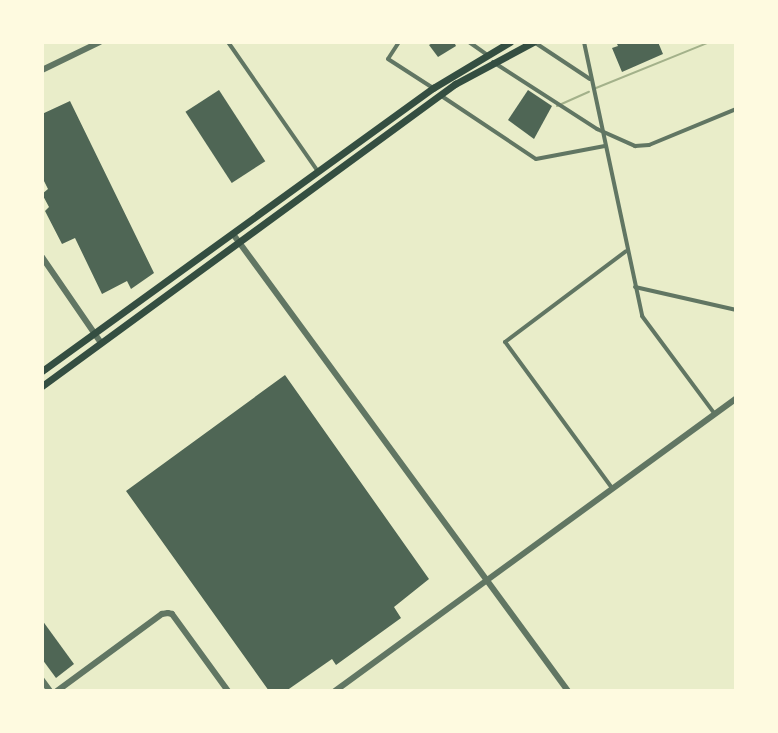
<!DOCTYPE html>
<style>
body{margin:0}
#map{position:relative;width:778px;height:733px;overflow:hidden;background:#e9edc9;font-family:Inter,sans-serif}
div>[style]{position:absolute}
.stream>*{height:2px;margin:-1px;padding:0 1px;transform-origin:1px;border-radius:1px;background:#a3b18a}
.building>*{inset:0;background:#4f6655;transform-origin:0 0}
.minor>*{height:4px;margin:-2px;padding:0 2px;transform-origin:2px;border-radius:2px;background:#617663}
.tertiary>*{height:6px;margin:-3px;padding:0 3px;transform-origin:3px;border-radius:3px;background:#617663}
.trunk>*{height:7px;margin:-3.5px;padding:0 3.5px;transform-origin:3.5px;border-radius:3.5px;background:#344e41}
span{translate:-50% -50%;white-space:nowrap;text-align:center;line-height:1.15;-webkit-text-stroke:6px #fefae0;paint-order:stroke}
.frame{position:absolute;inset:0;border:44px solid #fefae0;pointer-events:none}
</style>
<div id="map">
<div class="stream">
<i style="left:596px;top:88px;width:123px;rotate:-22deg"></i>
<i style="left:557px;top:106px;width:35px;rotate:-24deg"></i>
</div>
<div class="building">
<i style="clip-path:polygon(434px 42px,454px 42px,456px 46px,438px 57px,429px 45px)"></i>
<i style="clip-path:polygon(616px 42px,658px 42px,663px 54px,622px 72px,612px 48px,618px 46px)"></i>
<i style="left:219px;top:90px;width:85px;height:40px;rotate:57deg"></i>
<i style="clip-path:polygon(528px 90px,552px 106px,534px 139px,508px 120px)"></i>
<i style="clip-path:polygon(70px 101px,154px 273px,131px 289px,127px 281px,102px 294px,75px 238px,62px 244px,45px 211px,49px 207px,42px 194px,48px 189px,42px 177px,42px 114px)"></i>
<i style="clip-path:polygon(285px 375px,429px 579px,394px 607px,401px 618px,336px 665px,332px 659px,286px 691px,269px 691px,126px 491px)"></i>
<i style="clip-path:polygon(42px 620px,74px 664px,56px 678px,42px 659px)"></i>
</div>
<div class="minor">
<i style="left:228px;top:42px;width:156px;rotate:55.2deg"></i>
<i style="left:399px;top:42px;width:20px;rotate:123deg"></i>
<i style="left:388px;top:59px;width:54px;rotate:32.8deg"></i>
<i style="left:469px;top:42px;width:21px;rotate:35deg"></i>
<i style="left:534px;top:42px;width:67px;rotate:33.5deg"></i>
<i style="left:584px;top:42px;width:280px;rotate:78deg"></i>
<i style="left:642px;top:316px;width:121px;rotate:53.4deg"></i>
<i style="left:493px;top:62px;width:124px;rotate:32.8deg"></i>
<i style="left:597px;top:129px;width:42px;rotate:24.1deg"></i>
<i style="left:635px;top:146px;width:14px;rotate:-4deg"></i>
<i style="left:649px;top:145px;width:94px;rotate:-22.5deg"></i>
<i style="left:440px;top:95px;width:115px;rotate:33.7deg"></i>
<i style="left:536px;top:159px;width:70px;rotate:-10.7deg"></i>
<i style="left:635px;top:287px;width:104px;rotate:12.8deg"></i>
<i style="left:612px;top:488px;width:181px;rotate:-126.2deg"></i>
<i style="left:505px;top:342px;width:151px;rotate:-36.9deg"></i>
</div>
<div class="tertiary">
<i style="left:42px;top:70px;width:64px;rotate:-25.8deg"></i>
<i style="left:233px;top:234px;width:567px;rotate:53.76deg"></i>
<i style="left:42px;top:257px;width:104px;rotate:55.5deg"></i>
<i style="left:42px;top:680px;width:14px;rotate:54deg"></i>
<i style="left:57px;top:691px;width:130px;rotate:-36.3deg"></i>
<i style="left:162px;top:614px;width:6px;rotate:-9deg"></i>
<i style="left:168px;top:613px;width:4px;rotate:14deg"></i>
<i style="left:172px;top:614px;width:95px;rotate:54deg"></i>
<i style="left:335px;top:691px;width:496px;rotate:-36.1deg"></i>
</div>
<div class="trunk">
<i style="left:42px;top:371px;width:483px;rotate:-35.9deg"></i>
<i style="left:433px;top:88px;width:90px;rotate:-30.9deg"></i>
<i style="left:42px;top:386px;width:512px;rotate:-36.18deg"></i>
<i style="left:455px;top:84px;width:89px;rotate:-28.3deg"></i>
</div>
<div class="frame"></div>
</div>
